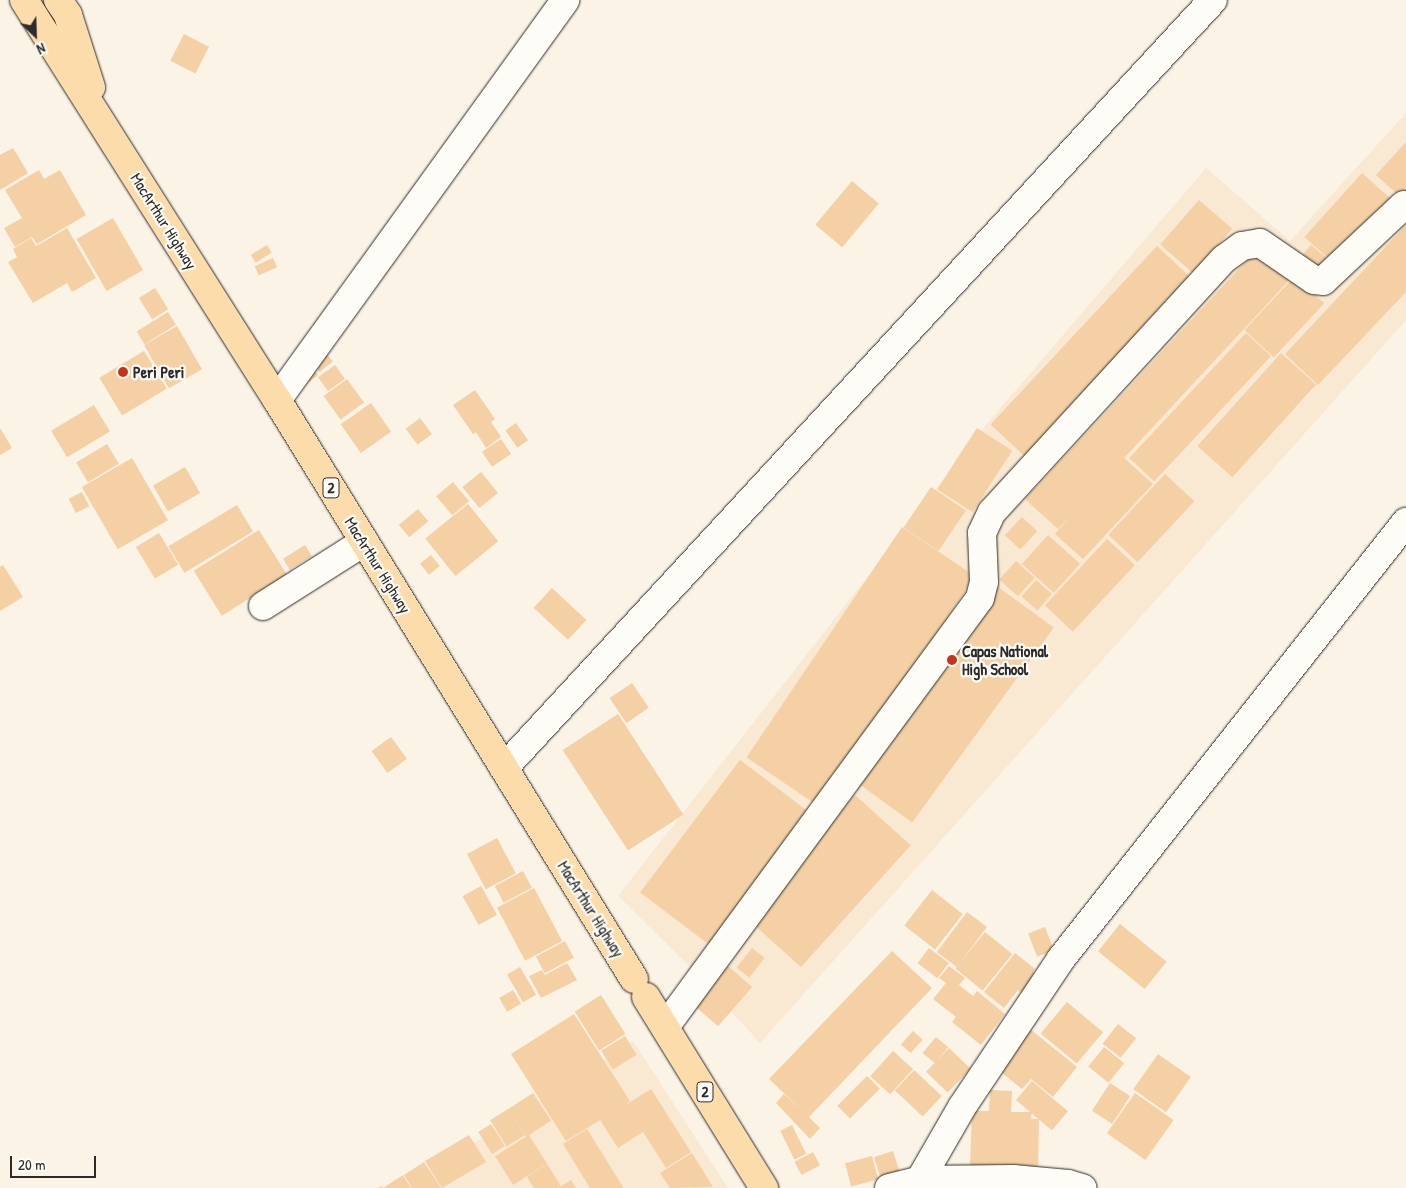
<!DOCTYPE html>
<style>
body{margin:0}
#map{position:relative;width:1406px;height:1188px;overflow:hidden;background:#fbf3e6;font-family:"Patrick Hand",sans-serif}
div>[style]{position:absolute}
.built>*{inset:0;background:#f9e8d2}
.building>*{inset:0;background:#f4d0a4;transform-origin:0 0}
.roads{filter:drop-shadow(0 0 1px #2b2b2b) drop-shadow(0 0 1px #2b2b2b)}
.minor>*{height:28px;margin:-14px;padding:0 14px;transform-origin:14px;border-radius:14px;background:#fdfcf7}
.highway>*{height:28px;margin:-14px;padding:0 14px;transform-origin:14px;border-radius:14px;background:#fddcac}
.dots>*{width:14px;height:14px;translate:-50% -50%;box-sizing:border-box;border:2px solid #fdfcf7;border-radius:50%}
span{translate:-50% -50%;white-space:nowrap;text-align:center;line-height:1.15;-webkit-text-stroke:4.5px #fdfcf7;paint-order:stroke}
.shield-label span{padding:1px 4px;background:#fdfcf7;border:1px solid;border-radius:4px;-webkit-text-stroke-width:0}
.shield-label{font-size:15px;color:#2b2b2b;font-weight:700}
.street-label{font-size:16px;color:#2b2b2b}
.poi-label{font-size:16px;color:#2b2b2b;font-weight:700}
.left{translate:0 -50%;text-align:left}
.north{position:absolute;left:10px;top:10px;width:50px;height:50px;-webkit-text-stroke:4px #fdfcf7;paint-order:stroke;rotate:156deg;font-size:14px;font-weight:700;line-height:20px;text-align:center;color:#2b2b2b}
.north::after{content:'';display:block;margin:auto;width:18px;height:22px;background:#2b2b2b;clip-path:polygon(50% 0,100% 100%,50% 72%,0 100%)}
.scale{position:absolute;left:10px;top:1156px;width:86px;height:22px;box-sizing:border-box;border:2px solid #2b2b2b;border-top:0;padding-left:6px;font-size:15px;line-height:18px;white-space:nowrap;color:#2b2b2b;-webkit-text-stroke:4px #fdfcf7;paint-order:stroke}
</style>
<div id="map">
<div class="built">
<i style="clip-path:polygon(1406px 113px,1406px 320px,760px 1043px,700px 977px,618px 896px,986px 425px,1206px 168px,1290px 241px)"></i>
<i style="clip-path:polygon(633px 1041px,728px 1188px,404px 1188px)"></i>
</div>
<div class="building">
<i style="left:184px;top:34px;width:28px;height:30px;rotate:27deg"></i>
<i style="clip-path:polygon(1406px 142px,1406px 202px,1376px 175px)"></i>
<i style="clip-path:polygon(13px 148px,28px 173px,0 190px,0 155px)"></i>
<i style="clip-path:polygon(39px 170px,44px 179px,60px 170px,86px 215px,37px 244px,32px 237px,15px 247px,4px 228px,22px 218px,5px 190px)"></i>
<i style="left:1362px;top:173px;width:43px;height:86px;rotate:42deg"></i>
<i style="left:852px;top:181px;width:35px;height:57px;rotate:40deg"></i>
<i style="left:1199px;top:200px;width:44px;height:59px;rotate:41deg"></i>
<i style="left:113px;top:218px;width:60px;height:42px;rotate:60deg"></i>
<i style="clip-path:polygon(1406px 225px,1406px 292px,1318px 385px,1285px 354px)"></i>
<i style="clip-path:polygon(67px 228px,96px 278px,72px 292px,67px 283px,33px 303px,8px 262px,17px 257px,13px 249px,31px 238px,36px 246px)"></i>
<i style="left:267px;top:245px;width:9px;height:19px;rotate:58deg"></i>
<i style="clip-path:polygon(1261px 245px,1294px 275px,1124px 458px,1153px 484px,1083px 559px,1055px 534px,1071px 516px,1058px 529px,1025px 499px)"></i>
<i style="left:1311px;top:245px;width:23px;height:16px;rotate:40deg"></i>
<i style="left:1157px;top:246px;width:49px;height:244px;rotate:43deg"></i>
<i style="left:273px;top:258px;width:10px;height:20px;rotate:66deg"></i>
<i style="left:1295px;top:276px;width:40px;height:74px;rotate:43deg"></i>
<i style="left:155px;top:288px;width:25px;height:19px;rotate:58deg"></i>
<i style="left:168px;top:312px;width:15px;height:37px;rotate:58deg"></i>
<i style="left:177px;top:326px;width:50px;height:38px;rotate:60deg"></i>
<i style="left:1246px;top:333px;width:34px;height:171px;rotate:43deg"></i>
<i style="left:323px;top:349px;width:16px;height:17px;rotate:52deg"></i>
<i style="left:144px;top:351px;width:44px;height:52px;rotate:59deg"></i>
<i style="left:1281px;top:353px;width:47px;height:125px;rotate:42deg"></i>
<i style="clip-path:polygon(311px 364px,318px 375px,305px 385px)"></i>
<i style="left:335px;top:365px;width:17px;height:21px;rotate:54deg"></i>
<i style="left:347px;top:379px;width:29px;height:29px;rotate:54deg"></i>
<i style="clip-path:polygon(475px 390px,495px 419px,491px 422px,501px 437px,486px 448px,476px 432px,473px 434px,453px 405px)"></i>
<i style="left:371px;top:403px;width:35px;height:37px;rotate:55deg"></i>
<i style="left:94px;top:405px;width:31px;height:50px;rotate:59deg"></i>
<i style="left:420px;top:418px;width:20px;height:18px;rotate:53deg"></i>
<i style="left:516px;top:423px;width:21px;height:13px;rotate:55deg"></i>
<i style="clip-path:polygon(0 428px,12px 448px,0 455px)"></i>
<i style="left:977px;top:428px;width:42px;height:73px;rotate:33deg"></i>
<i style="left:501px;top:439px;width:18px;height:23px;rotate:56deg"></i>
<i style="left:107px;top:444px;width:23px;height:36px;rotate:59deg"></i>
<i style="left:132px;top:458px;width:72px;height:58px;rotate:60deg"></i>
<i style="left:185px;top:467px;width:30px;height:37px;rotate:60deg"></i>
<i style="left:481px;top:472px;width:27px;height:24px;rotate:51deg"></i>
<i style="left:1165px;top:474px;width:40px;height:83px;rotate:43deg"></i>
<i style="left:453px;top:482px;width:25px;height:22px;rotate:50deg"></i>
<i style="left:931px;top:487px;width:42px;height:49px;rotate:34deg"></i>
<i style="left:82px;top:492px;width:16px;height:15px;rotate:63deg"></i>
<i style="left:468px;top:504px;width:48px;height:55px;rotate:51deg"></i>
<i style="left:237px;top:505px;width:31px;height:80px;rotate:59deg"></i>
<i style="left:418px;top:509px;width:16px;height:25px;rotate:50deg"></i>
<i style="left:1022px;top:517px;width:21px;height:25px;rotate:43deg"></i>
<i style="left:902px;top:527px;width:88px;height:278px;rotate:34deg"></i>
<i style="left:259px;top:530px;width:53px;height:77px;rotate:58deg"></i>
<i style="left:159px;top:533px;width:37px;height:27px;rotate:59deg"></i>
<i style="left:1048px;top:535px;width:43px;height:39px;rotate:42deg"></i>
<i style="left:1107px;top:539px;width:38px;height:91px;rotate:43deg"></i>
<i style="left:305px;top:545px;width:13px;height:26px;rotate:58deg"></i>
<i style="left:431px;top:555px;width:14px;height:14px;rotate:51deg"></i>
<i style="left:1016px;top:561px;width:25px;height:25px;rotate:42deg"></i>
<i style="clip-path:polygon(3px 565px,23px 597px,0 611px,0 567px)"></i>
<i style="left:1036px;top:580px;width:21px;height:22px;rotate:41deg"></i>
<i style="left:998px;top:587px;width:69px;height:241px;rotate:36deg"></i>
<i style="left:552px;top:588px;width:47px;height:27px;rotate:43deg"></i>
<i style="left:632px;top:683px;width:30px;height:27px;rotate:56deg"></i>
<i style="left:618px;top:714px;width:120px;height:66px;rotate:57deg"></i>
<i style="left:391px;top:737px;width:27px;height:24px;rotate:54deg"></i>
<i style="left:740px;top:760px;width:90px;height:166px;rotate:37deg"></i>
<i style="left:855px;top:795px;width:75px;height:164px;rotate:42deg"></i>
<i style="left:497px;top:838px;width:40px;height:34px;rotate:62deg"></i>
<i style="left:523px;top:871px;width:19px;height:32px;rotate:62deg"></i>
<i style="left:481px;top:886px;width:33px;height:21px;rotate:61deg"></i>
<i style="left:534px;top:888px;width:60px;height:42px;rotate:62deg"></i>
<i style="left:932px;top:890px;width:39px;height:45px;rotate:38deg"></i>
<i style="left:967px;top:912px;width:25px;height:50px;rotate:37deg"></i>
<i style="left:1120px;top:924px;width:60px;height:35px;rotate:39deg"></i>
<i style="left:1045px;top:927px;width:25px;height:18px;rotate:69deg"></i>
<i style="left:985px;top:932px;width:35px;height:47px;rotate:39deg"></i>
<i style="left:565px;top:941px;width:19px;height:33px;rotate:62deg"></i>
<i style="left:752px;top:948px;width:16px;height:25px;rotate:38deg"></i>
<i style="left:929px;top:948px;width:25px;height:19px;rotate:37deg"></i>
<i style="clip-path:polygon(892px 951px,932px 988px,809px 1117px,820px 1128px,810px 1139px,776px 1103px,784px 1094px,805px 1113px,769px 1079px)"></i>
<i style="clip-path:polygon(1015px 953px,1035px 969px,1033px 972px,1045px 981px,1030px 1000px,1018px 990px,1004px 1008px,984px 992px)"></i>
<i style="clip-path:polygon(567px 963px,577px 980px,541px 998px,529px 976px,542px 970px,545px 975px)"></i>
<i style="left:728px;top:966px;width:32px;height:52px;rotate:41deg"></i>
<i style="clip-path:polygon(949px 966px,965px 978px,959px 985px,973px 996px,977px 991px,1005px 1014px,981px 1045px,952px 1022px,956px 1017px,933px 999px,946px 983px,939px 978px)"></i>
<i style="left:520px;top:967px;width:32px;height:15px;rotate:60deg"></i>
<i style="left:513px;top:990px;width:16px;height:16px;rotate:60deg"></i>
<i style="left:601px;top:995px;width:46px;height:31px;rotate:58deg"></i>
<i style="left:1067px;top:1002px;width:47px;height:41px;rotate:40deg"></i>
<i style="clip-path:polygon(574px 1014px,630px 1101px,624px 1106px,651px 1089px,691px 1152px,666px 1168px,643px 1132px,618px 1148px,600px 1120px,566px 1141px,511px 1054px)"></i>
<i style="left:1118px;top:1024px;width:23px;height:25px;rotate:38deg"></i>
<i style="clip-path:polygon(1030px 1029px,1077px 1067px,1053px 1097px,1031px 1079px,1022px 1089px,997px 1069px)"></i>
<i style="left:913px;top:1031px;width:13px;height:18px;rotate:42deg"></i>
<i style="left:625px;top:1036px;width:22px;height:28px;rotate:58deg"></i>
<i style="left:936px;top:1037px;width:16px;height:21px;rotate:40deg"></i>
<i style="left:1104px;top:1047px;width:26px;height:25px;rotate:39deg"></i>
<i style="left:949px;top:1048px;width:30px;height:33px;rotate:44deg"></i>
<i style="left:893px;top:1051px;width:27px;height:34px;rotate:42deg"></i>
<i style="left:1158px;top:1054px;width:40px;height:43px;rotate:35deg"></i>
<i style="left:914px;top:1070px;width:38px;height:28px;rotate:43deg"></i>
<i style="left:867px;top:1076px;width:18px;height:42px;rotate:45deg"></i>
<i style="left:1032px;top:1081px;width:47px;height:25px;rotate:40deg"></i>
<i style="left:1110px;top:1083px;width:24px;height:33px;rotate:33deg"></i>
<i style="clip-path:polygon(990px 1090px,1012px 1091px,1011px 1112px,1032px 1112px,1031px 1119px,1039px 1119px,1038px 1169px,970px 1167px,972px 1111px,989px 1111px)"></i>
<i style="left:533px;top:1093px;width:33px;height:30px;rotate:57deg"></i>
<i style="left:1135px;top:1093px;width:47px;height:49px;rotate:35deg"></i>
<i style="left:508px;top:1109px;width:31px;height:21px;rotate:58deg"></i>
<i style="left:491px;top:1124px;width:26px;height:15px;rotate:58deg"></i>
<i style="left:792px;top:1125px;width:32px;height:13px;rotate:64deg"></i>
<i style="clip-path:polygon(587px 1129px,623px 1187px,622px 1188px,590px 1188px,563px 1144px)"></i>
<i style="clip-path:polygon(469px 1135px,486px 1162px,464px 1175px,456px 1162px,464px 1175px,442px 1188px,425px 1161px)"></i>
<i style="left:529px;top:1135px;width:34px;height:40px;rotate:58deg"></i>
<i style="left:893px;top:1151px;width:23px;height:20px;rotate:72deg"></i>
<i style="left:813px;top:1152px;width:15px;height:21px;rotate:62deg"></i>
<i style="clip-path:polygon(692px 1153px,713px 1187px,670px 1188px,660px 1173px)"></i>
<i style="left:872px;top:1156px;width:24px;height:28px;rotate:75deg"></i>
<i style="clip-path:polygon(424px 1162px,441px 1188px,412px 1188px,404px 1175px)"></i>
<i style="clip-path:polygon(547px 1164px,561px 1186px,557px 1188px,534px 1188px,527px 1177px)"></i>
<i style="clip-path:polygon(403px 1175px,411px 1188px,378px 1188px,382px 1186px,383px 1188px)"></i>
<i style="clip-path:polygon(571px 1180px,576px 1188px,558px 1188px)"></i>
</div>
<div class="roads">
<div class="minor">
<i style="left:277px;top:400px;width:493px;rotate:-54.2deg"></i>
<i style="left:263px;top:606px;width:120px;rotate:-32.4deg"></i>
<i style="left:504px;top:768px;width:1045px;rotate:-47.29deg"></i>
<i style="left:665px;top:1027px;width:532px;rotate:-53.71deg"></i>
<i style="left:980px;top:598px;width:16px;rotate:-76deg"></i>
<i style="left:984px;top:582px;width:49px;rotate:-92.3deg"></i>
<i style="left:982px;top:533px;width:23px;rotate:-65deg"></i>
<i style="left:992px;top:512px;width:343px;rotate:-47.5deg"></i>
<i style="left:1224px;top:259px;width:22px;rotate:-36deg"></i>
<i style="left:1242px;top:246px;width:18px;rotate:-9deg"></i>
<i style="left:1260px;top:243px;width:65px;rotate:34.4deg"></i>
<i style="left:1314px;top:280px;width:9px;rotate:6deg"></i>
<i style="left:1323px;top:281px;width:111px;rotate:-43.2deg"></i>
<i style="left:920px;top:1180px;width:84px;rotate:-60.1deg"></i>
<i style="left:962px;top:1107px;width:178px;rotate:-56.2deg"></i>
<i style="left:1061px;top:959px;width:557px;rotate:-51.71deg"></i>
<i style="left:889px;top:1188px;width:32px;rotate:-14deg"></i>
<i style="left:920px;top:1180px;width:93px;rotate:-0.6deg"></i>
<i style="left:1013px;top:1179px;width:55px;rotate:5.2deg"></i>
<i style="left:1068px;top:1184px;width:15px;rotate:16deg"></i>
</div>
<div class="highway">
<i style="left:24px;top:0;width:473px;rotate:57.7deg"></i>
<i style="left:277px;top:400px;width:680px;rotate:58.34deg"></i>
<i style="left:58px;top:0;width:18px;rotate:56deg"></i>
<i style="left:68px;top:15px;width:76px;rotate:72.3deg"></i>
<i style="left:646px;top:997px;width:225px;rotate:58.3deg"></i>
</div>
</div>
<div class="dots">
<i style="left:123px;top:372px;background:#c8321e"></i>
<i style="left:952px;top:660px;background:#c8321e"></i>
</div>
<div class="shield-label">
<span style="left:331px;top:488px">2</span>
<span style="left:705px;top:1092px">2</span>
</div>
<div class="street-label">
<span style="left:164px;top:221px;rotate:58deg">MacArthur Highway</span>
<span style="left:378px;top:565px;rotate:58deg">MacArthur Highway</span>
<span style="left:591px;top:909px;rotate:58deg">MacArthur Highway</span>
</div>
<div class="poi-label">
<span class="left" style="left:133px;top:372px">Peri Peri</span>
<span class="left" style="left:962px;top:660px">Capas National<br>High School</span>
</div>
<div class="north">N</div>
<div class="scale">20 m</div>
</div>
